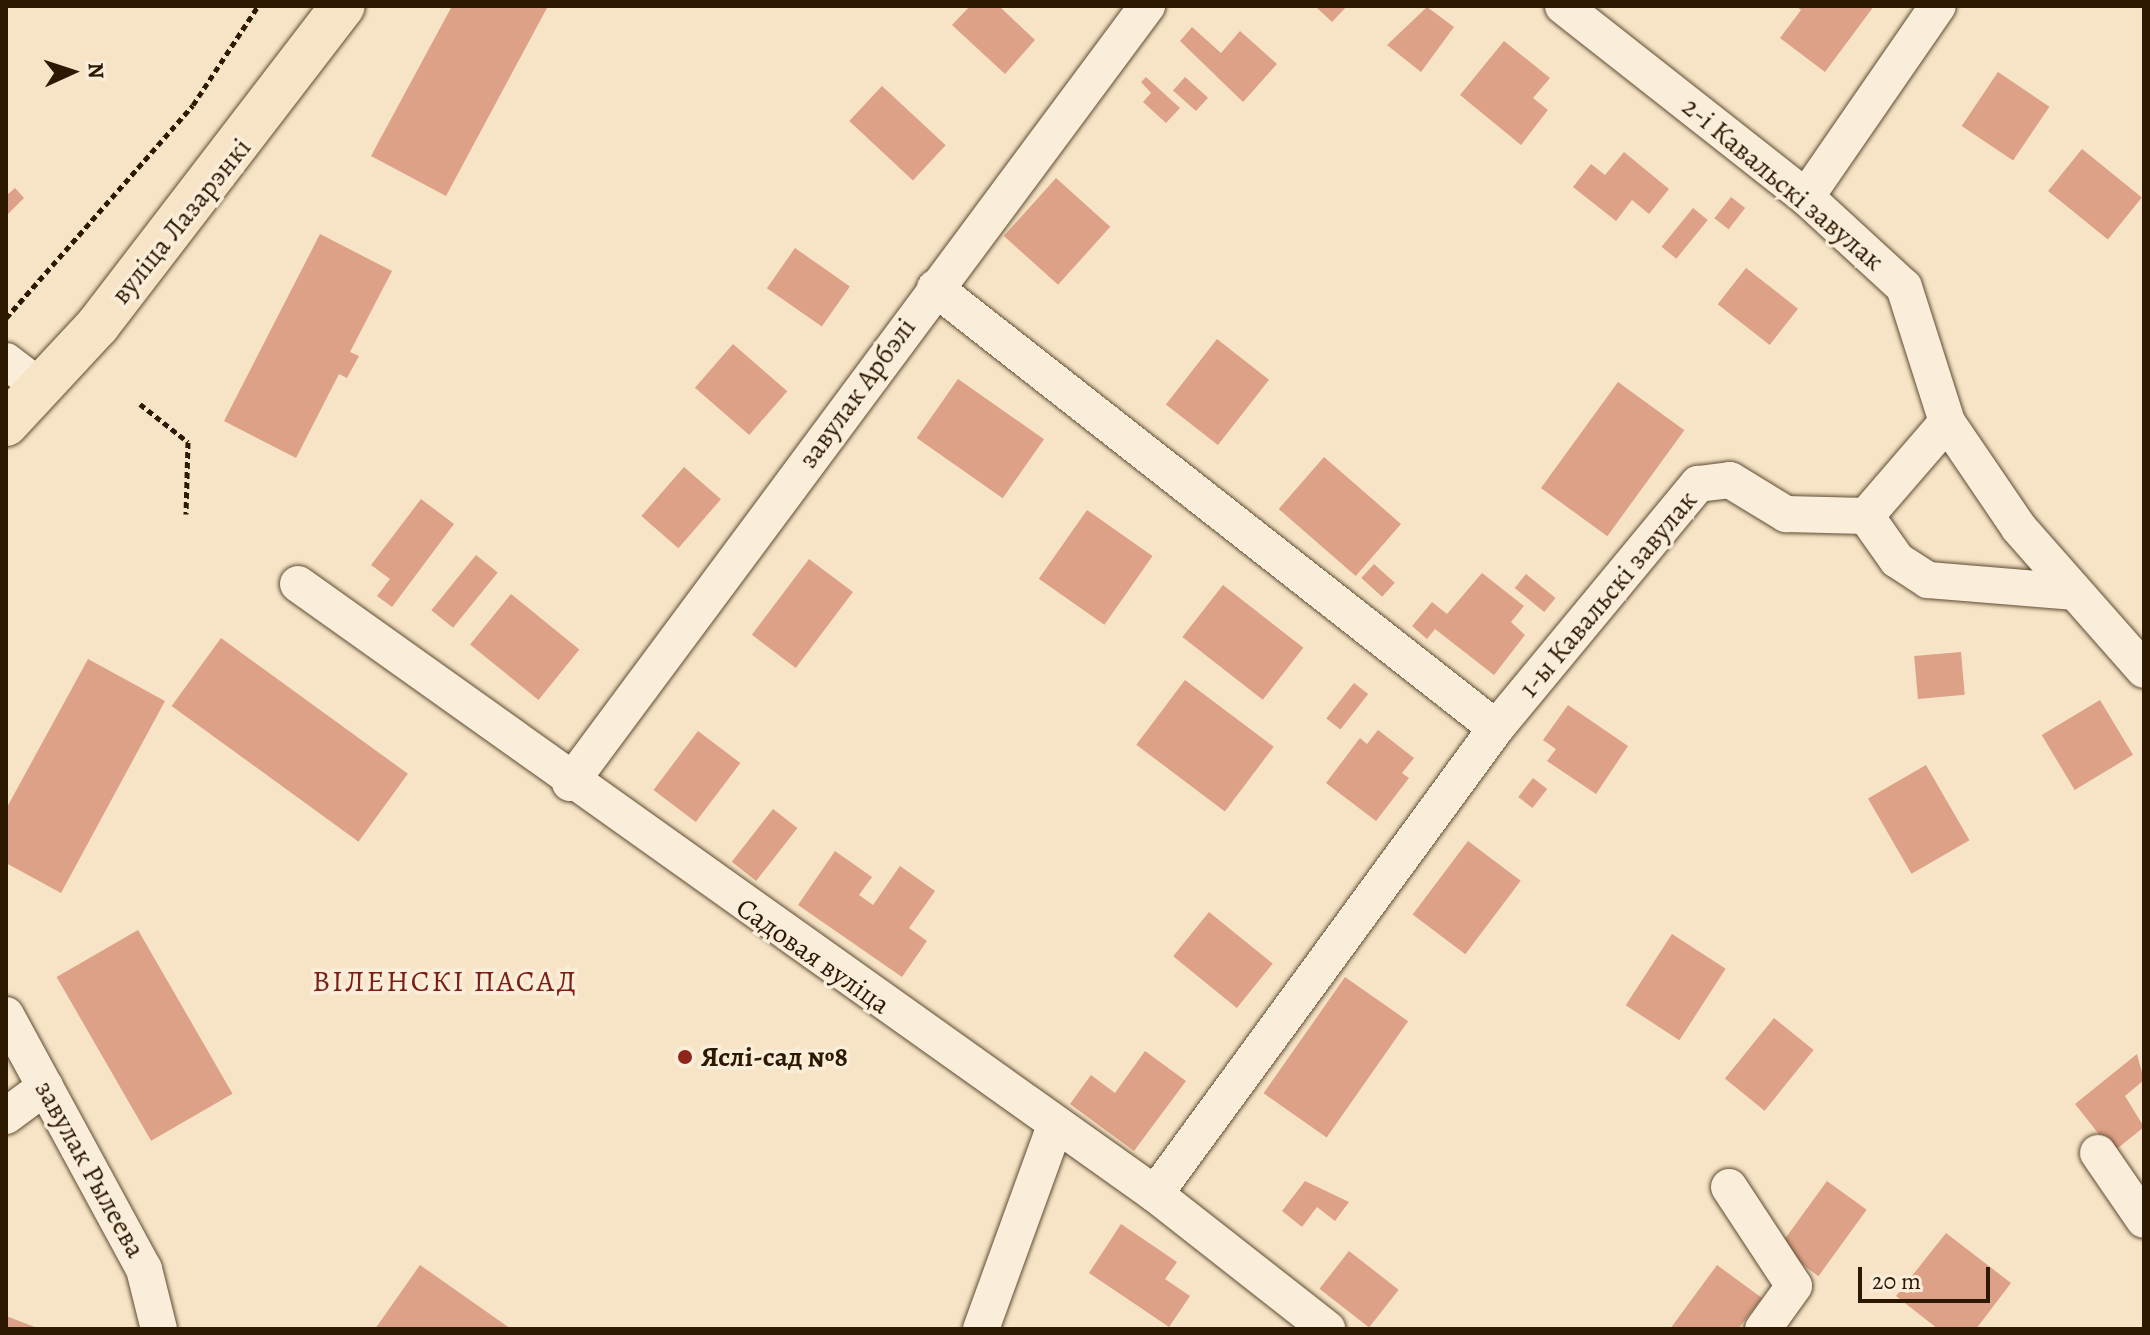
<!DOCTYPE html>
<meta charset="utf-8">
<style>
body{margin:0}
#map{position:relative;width:2150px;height:1335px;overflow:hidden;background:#f7e4c6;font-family:Alegreya,serif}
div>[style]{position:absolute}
.building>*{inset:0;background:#dda187;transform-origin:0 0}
.path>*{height:5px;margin-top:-2.5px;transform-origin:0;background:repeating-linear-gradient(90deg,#2d1901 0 6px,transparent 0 10px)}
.roads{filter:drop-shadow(0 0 2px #604c32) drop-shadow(0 0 2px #604c32)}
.street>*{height:36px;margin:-18px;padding:0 18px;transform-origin:18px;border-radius:18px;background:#faedda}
.primary>*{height:44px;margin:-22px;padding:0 22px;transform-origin:22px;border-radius:22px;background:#f7e4c6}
.dots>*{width:22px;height:22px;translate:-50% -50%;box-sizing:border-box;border:4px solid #faedda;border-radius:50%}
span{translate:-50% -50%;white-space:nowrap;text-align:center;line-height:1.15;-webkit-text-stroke:7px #faedda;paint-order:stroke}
.street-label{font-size:28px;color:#2d1901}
.poi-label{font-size:28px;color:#2d1901;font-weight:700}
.left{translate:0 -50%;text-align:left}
.neighbourhood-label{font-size:30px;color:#7a1f14;letter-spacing:2px}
.frame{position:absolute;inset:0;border:8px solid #2d1901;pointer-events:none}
.north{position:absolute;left:32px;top:32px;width:80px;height:80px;-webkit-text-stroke:6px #faedda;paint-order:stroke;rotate:87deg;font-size:22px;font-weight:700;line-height:32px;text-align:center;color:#2d1901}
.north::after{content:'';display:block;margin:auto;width:28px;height:36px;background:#2d1901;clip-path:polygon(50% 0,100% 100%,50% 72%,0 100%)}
.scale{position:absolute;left:1858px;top:1267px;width:132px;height:36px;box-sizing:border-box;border:4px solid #2d1901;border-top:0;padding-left:10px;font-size:24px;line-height:28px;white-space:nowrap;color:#2d1901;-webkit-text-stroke:6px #faedda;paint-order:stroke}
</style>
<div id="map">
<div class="building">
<i style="clip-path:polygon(452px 6px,548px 6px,446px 196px,371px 156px)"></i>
<i style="clip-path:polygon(970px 6px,999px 6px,1035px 40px,1005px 74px,952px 25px)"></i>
<i style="clip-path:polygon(1315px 6px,1347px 6px,1332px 22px)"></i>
<i style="clip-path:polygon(1796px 6px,1874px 6px,1825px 72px,1780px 38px,1801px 10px)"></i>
<i style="clip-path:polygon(1427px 7px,1454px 27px,1421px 72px,1387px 45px)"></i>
<i style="clip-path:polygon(1192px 27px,1221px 53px,1240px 31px,1277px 64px,1243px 102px,1180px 41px)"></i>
<i style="clip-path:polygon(1504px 41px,1550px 78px,1533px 98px,1548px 110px,1521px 145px,1460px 95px)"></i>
<i style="left:1998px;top:72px;width:62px;height:65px;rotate:34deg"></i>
<i style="clip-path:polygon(1146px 77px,1180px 108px,1166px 123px,1143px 102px,1151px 93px,1141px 82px)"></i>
<i style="left:1185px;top:77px;width:31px;height:18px;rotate:42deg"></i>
<i style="left:882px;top:86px;width:87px;height:48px;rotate:43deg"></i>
<i style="left:2082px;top:149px;width:77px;height:54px;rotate:39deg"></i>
<i style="clip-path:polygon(1624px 152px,1669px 189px,1649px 214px,1632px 200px,1616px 221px,1573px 187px,1591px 164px,1605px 175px)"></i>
<i style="left:1056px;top:178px;width:73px;height:78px;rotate:42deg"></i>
<i style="clip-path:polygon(15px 188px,24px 198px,8px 214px,6px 196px)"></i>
<i style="left:1731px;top:197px;width:18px;height:27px;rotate:38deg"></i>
<i style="left:1693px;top:208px;width:19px;height:50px;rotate:39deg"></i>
<i style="clip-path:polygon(320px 234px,392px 271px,350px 352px,359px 356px,347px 378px,339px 374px,296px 458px,224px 421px)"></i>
<i style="left:795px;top:248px;width:67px;height:49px;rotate:35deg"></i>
<i style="left:1746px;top:268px;width:66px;height:46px;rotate:38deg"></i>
<i style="left:1217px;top:339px;width:66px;height:83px;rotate:38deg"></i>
<i style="left:733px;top:344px;width:72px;height:58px;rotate:41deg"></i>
<i style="left:958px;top:379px;width:105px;height:72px;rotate:35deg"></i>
<i style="left:1618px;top:382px;width:82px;height:131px;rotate:36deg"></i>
<i style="left:1324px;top:457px;width:102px;height:69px;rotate:41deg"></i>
<i style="left:684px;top:467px;width:49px;height:65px;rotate:41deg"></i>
<i style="clip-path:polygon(421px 499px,454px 524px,392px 607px,377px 596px,390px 579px,371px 565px)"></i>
<i style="left:1087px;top:510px;width:80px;height:84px;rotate:35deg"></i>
<i style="left:476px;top:555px;width:28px;height:71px;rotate:39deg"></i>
<i style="left:809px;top:559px;width:55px;height:95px;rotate:37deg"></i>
<i style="left:1374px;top:564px;width:28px;height:19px;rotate:42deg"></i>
<i style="clip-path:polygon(1482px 573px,1524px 606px,1511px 622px,1525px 635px,1494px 675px,1435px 629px,1427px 639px,1412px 626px,1432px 602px,1447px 614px)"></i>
<i style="left:1526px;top:574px;width:38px;height:18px;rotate:39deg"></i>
<i style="left:1223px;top:585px;width:102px;height:66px;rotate:38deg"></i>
<i style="left:511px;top:594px;width:88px;height:65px;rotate:39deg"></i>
<i style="left:221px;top:638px;width:231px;height:84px;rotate:36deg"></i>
<i style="left:1961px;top:652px;width:43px;height:47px;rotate:85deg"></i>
<i style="clip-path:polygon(88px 659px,165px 701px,61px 893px,6px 863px,6px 809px)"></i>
<i style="left:1185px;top:680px;width:111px;height:81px;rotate:37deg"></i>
<i style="left:1354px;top:683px;width:18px;height:45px;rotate:38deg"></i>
<i style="left:2100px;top:700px;width:64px;height:68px;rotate:59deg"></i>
<i style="clip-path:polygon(1568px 705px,1628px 746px,1596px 794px,1547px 761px,1556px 749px,1543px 740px)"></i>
<i style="clip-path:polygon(1378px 730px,1414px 758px,1402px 773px,1409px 778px,1376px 821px,1326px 783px,1360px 738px,1367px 744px)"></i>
<i style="left:698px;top:731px;width:53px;height:74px;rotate:37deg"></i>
<i style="left:1926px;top:765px;width:87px;height:67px;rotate:60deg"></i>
<i style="left:1533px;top:778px;width:18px;height:24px;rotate:38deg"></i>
<i style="left:773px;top:809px;width:31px;height:67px;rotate:38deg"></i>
<i style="left:1468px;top:841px;width:66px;height:92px;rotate:37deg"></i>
<i style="clip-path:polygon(835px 851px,872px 877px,859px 895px,873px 905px,900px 866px,935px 891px,909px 928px,927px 941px,902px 977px,798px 905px)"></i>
<i style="left:1209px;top:912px;width:82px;height:57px;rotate:39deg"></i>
<i style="left:138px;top:930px;width:189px;height:94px;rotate:60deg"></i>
<i style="left:1672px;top:934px;width:64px;height:85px;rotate:33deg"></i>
<i style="left:1345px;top:977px;width:77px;height:142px;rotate:35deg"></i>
<i style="left:1774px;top:1018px;width:51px;height:78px;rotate:39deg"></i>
<i style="clip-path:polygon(1145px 1051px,1186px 1081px,1134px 1151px,1070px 1104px,1091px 1075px,1115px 1093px)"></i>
<i style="clip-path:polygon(2137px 1054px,2144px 1080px,2125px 1096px,2144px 1127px,2113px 1152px,2075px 1104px)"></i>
<i style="clip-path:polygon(1305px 1181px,1349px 1202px,1335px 1221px,1317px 1207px,1302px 1227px,1282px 1211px)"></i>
<i style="left:1827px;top:1181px;width:49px;height:82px;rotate:36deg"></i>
<i style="clip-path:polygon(1121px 1224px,1177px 1262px,1165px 1279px,1190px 1296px,1169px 1327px,1089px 1273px)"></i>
<i style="clip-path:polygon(1946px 1233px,2011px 1283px,1976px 1329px,1938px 1329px,1896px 1296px)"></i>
<i style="left:1349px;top:1251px;width:63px;height:48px;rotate:38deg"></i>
<i style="clip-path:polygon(420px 1265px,511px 1329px,375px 1329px)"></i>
<i style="clip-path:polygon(1717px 1265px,1762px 1298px,1738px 1329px,1670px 1329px)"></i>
<i style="clip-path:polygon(6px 1316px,40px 1329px,6px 1329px)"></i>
</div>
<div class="path">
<i style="left:6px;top:318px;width:283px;rotate:-48.7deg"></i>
<i style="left:193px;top:105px;width:118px;rotate:-56.7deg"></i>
<i style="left:140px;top:404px;width:61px;rotate:38.4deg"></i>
<i style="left:188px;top:442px;width:72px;rotate:91.6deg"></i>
</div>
<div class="roads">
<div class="street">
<i style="left:1563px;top:6px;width:309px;rotate:38.2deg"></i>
<i style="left:1806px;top:197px;width:133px;rotate:42.6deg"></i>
<i style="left:1904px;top:287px;width:142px;rotate:72.3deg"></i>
<i style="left:1947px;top:422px;width:128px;rotate:55.8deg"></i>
<i style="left:2019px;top:528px;width:189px;rotate:48.6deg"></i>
<i style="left:1806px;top:197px;width:232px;rotate:-55.4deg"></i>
<i style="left:935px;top:288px;width:713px;rotate:38.11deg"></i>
<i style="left:6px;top:361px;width:44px;rotate:37.6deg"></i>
<i style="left:1866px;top:516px;width:124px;rotate:-49.2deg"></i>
<i style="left:298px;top:584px;width:1052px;rotate:35.44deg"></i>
<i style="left:1155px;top:1194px;width:219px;rotate:38.1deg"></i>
<i style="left:570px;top:783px;width:968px;rotate:-53.4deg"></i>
<i style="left:6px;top:1015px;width:289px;rotate:61.5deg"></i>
<i style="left:144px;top:1269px;width:62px;rotate:76deg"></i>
<i style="left:6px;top:1116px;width:49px;rotate:-36.6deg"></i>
<i style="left:2098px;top:1153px;width:81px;rotate:55.5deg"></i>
<i style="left:1729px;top:1187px;width:118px;rotate:56.7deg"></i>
<i style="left:1794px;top:1286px;width:53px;rotate:125.8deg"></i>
<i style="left:1155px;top:1194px;width:577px;rotate:-53.8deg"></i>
<i style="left:1496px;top:728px;width:317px;rotate:-50.4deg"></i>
<i style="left:1698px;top:484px;width:32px;rotate:-7deg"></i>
<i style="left:1730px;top:480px;width:66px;rotate:31.3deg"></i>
<i style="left:1786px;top:514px;width:80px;rotate:1.4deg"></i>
<i style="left:1866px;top:516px;width:54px;rotate:54.8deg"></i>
<i style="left:1897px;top:560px;width:37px;rotate:33deg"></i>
<i style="left:1928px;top:580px;width:145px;rotate:4.7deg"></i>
<i style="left:981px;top:1329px;width:214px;rotate:-70deg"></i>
</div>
<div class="primary">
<i style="left:6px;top:424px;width:135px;rotate:-47.1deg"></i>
<i style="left:98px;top:325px;width:402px;rotate:-52.5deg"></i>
</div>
</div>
<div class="dots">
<i style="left:685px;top:1057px;background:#8f2418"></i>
</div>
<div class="street-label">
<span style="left:1783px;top:184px;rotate:40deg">2-і Кавальскі завулак</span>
<span style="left:181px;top:221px;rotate:-51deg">вуліца Лазарэнкі</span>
<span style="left:857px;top:393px;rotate:-54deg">завулак Арбэлі</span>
<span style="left:1608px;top:594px;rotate:-50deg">1-ы Кавальскі завулак</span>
<span style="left:813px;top:956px;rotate:35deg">Садовая вуліца</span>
<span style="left:90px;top:1169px;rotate:61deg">завулак Рылеева</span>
</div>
<div class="poi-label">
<span class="left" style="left:701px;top:1057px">Яслі-сад №8</span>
</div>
<div class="neighbourhood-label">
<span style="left:445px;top:981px">ВІЛЕНСКІ ПАСАД</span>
</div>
<div class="frame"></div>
<div class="north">N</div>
<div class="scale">20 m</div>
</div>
